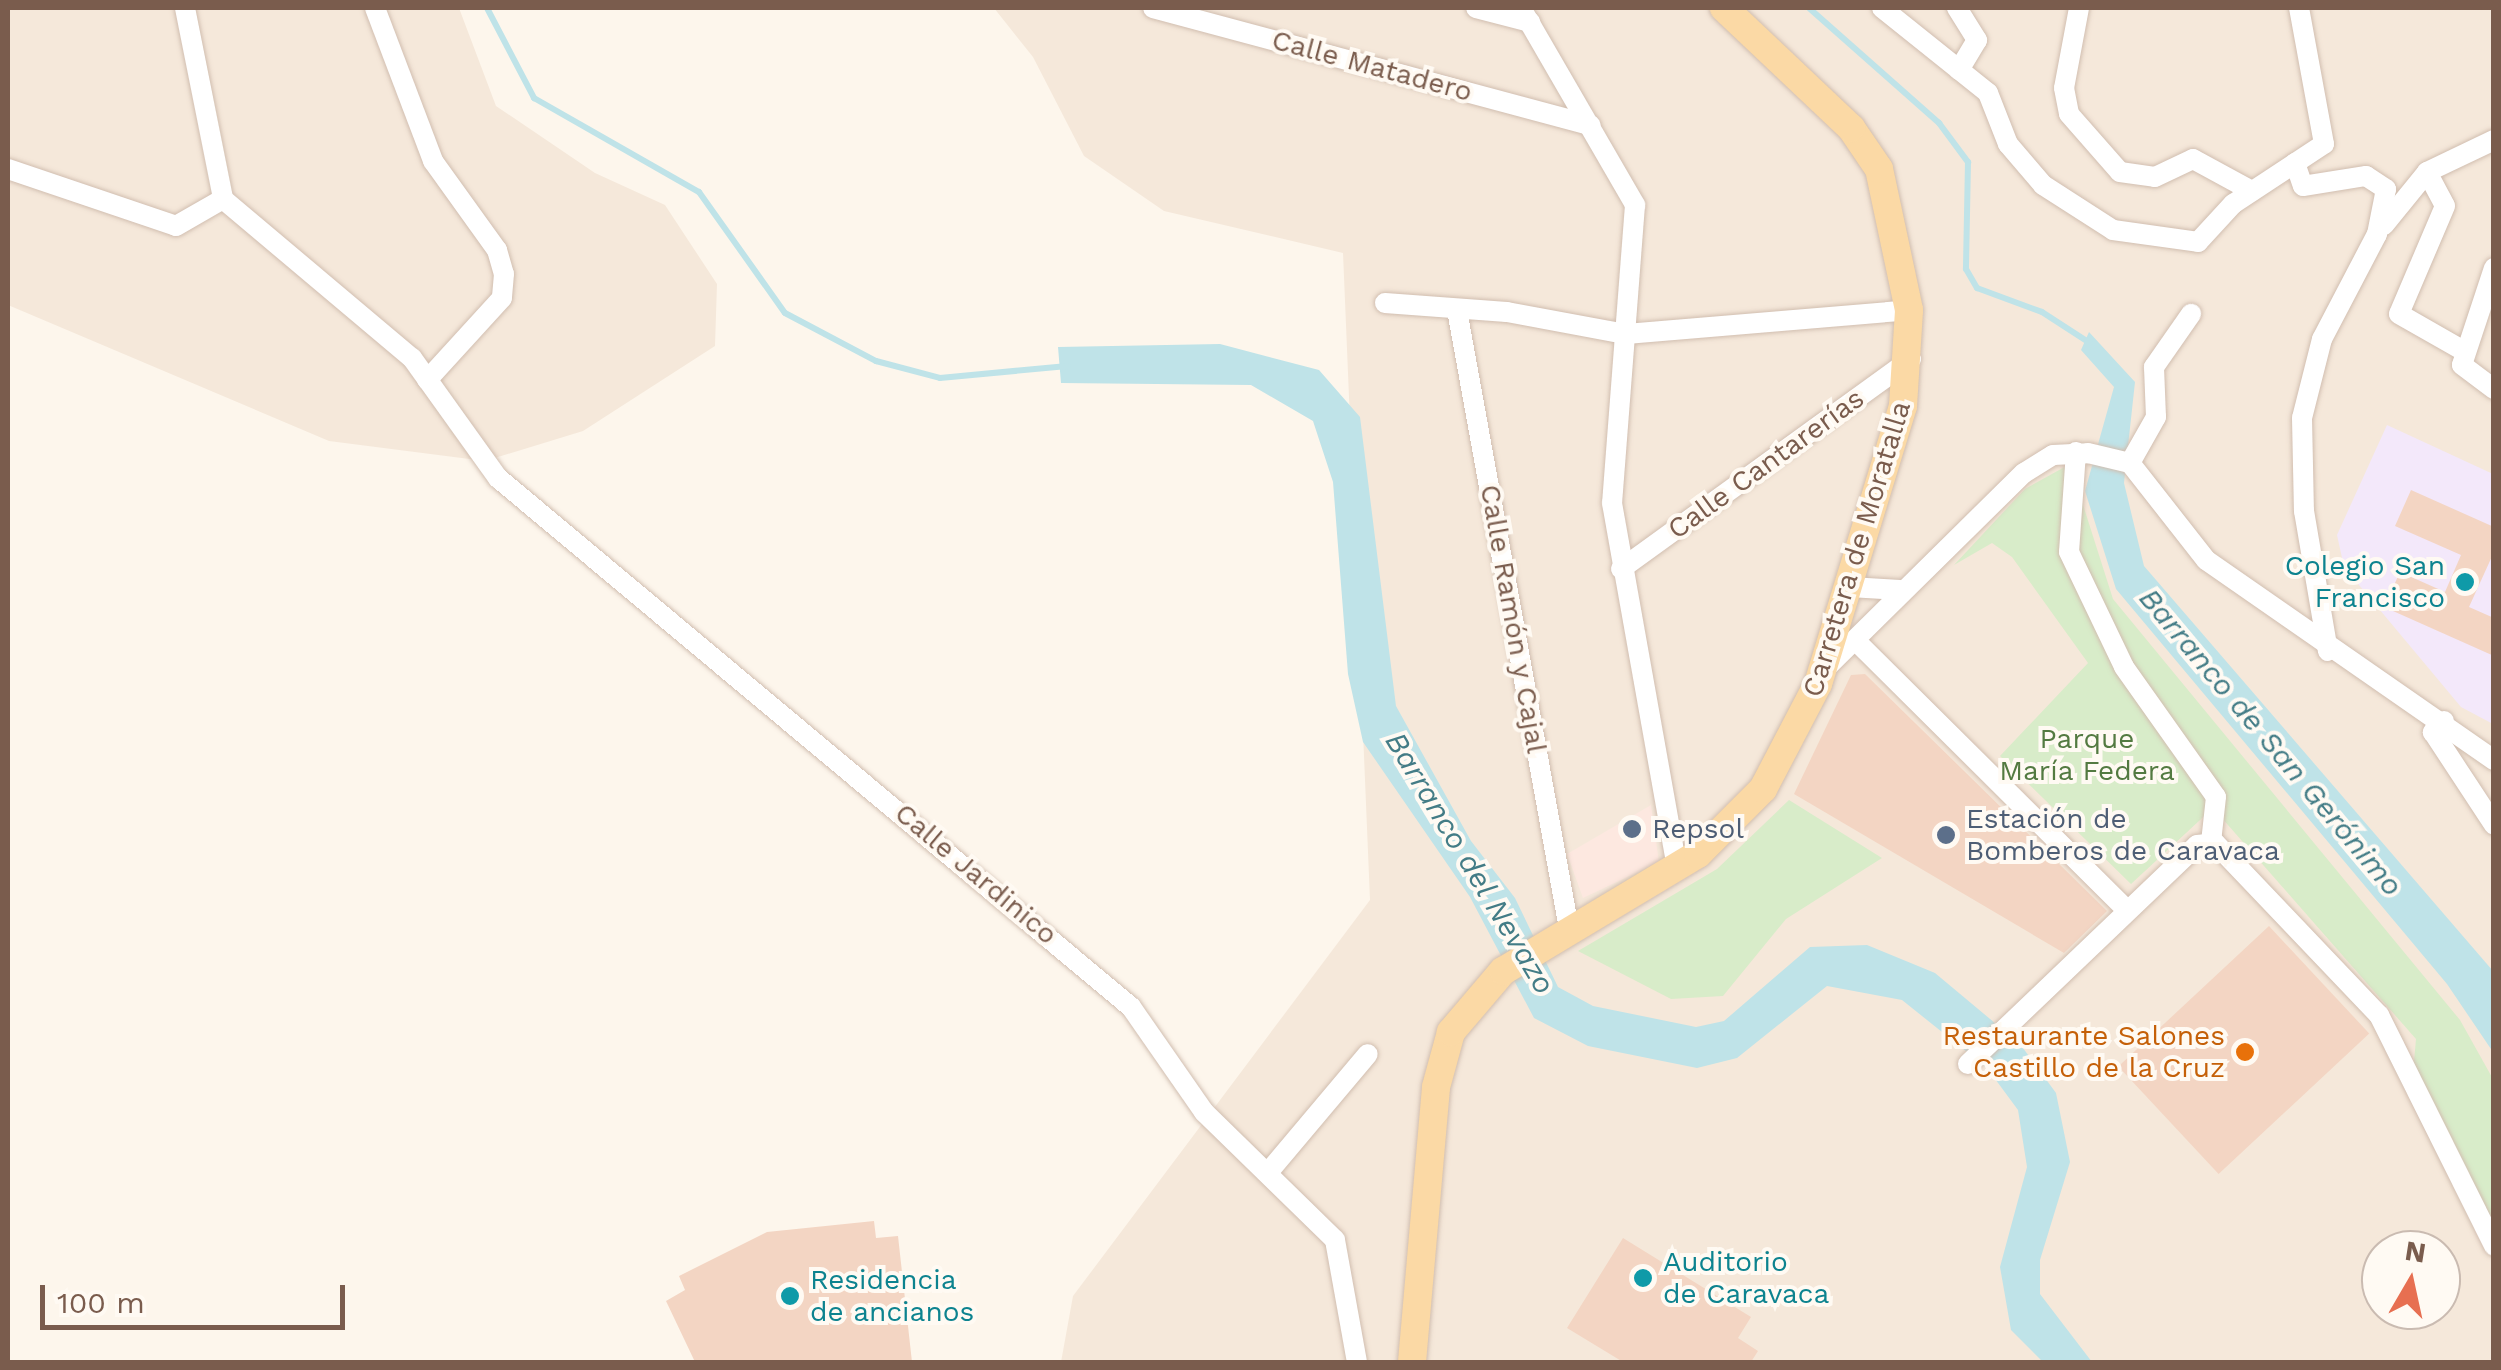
<!DOCTYPE html>
<meta charset="utf-8">
<style>
body{margin:0}
#map{position:relative;width:2501px;height:1370px;overflow:hidden;background:#fdf6ec;font-family:"Work Sans",sans-serif}
div>[style]{position:absolute}
.residential>*{inset:0;background:#f5e8da}
.commercial>*{inset:0;background:#fde8e0}
.education>*{inset:0;background:#f3e8fa}
.green>*{inset:0;background:#d8ecc9}
.water>*{inset:0;background:#bfe3e8}
.stream>*{height:6px;margin:-3px;padding:0 3px;transform-origin:3px;border-radius:3px;background:#bfe3e8}
.building>*{inset:0;background:#f3d5c3;transform-origin:0 0}
.roads{filter:drop-shadow(0 0 2px #d1beb0) drop-shadow(0 0 2px #d1beb0)}
.minor>*{height:20px;margin:-10px;padding:0 10px;transform-origin:10px;border-radius:10px;background:#fff}
.major>*{height:28px;margin:-14px;padding:0 14px;transform-origin:14px;border-radius:14px;background:#fbd9a5}
.dots>*{width:28px;height:28px;translate:-50% -50%;box-sizing:border-box;border:5px solid #fffaf3;border-radius:50%}
span{translate:-50% -50%;white-space:nowrap;text-align:center;line-height:1.15;-webkit-text-stroke:8px #fffaf3;paint-order:stroke}
.street-label{font-size:28px;color:#7a5c4d}
.culture-label{font-size:28px;color:#0d838f}
.right{translate:-100% -50%;text-align:right}
.left{translate:0 -50%;text-align:left}
.park-label{font-size:28px;color:#537a41}
.service-label{font-size:28px;color:#4e5e75}
.food-label{font-size:28px;color:#c56008}
.water-label{font-size:30px;color:#437c86;font-style:italic}
.frame{position:absolute;inset:0;border:10px solid #7a5c4d;pointer-events:none}
.north{position:absolute;left:2361px;top:1230px;width:100px;height:100px;box-sizing:border-box;background:#fffaf3;border:2px solid #cabbb1;border-radius:50%;rotate:9deg;font-size:28px;font-weight:700;line-height:40px;text-align:center;color:#7a5c4d}
.north::after{content:'';display:block;margin:auto;width:35px;height:45px;background:#e76f51;clip-path:polygon(50% 0,100% 100%,50% 72%,0 100%)}
.scale{position:absolute;left:40px;top:1285px;width:305px;height:45px;box-sizing:border-box;border:5px solid #7a5c4d;border-top:0;padding-left:12px;font-size:30px;line-height:35px;white-space:nowrap;color:#7a5c4d;-webkit-text-stroke:8px #fffaf3;paint-order:stroke}
</style>
<div id="map">
<div class="residential">
<i style="clip-path:polygon(8px 8px,459px 8px,496px 106px,595px 173px,665px 205px,717px 284px,715px 346px,583px 431px,485px 461px,329px 441px,8px 305px)"></i>
<i style="clip-path:polygon(evenodd,994px 8px,2493px 8px,2493px 1362px,1061px 1362px,1073px 1296px,1370px 900px,1343px 253px,1164px 211px,1084px 156px,1033px 57px,994px 8px,2381px 1250px,2441px 1250px,2441px 1310px,2381px 1310px,2381px 1250px)"></i>
</div>
<div class="commercial">
<i style="clip-path:polygon(1651px 805px,1659px 862px,1583px 898px,1567px 854px)"></i>
</div>
<div class="education">
<i style="clip-path:polygon(2387px 425px,2493px 474px,2493px 724px,2461px 707px,2344px 567px,2337px 535px)"></i>
</div>
<div class="green">
<i style="clip-path:polygon(2070px 464px,2113px 599px,2460px 1020px,2493px 1079px,2493px 1246px,2412px 1083px,2416px 1039px,2213px 808px,2131px 884px,2000px 756px,2088px 663px,2012px 557px,1992px 543px,1954px 565px,2025px 489px)"></i>
<i style="clip-path:polygon(1789px 800px,1882px 858px,1786px 919px,1723px 996px,1671px 999px,1578px 951px,1717px 869px)"></i>
</div>
<div class="water">
<i style="clip-path:polygon(2089px 332px,2135px 382px,2124px 483px,2144px 566px,2493px 971px,2493px 1052px,2447px 984px,2116px 589px,2085px 491px,2114px 387px,2081px 350px)"></i>
<i style="clip-path:polygon(1220px 344px,1319px 370px,1360px 417px,1396px 706px,1471px 841px,1515px 898px,1558px 987px,1593px 1006px,1696px 1027px,1724px 1021px,1810px 947px,1867px 945px,1935px 973px,2020px 1044px,2056px 1093px,2070px 1162px,2040px 1260px,2040px 1294px,2092px 1362px,2043px 1362px,2011px 1330px,2000px 1267px,2027px 1167px,2018px 1110px,1987px 1068px,1902px 1000px,1827px 986px,1737px 1058px,1697px 1068px,1588px 1046px,1534px 1018px,1470px 897px,1363px 742px,1348px 674px,1333px 482px,1313px 421px,1251px 385px,1061px 383px,1058px 347px)"></i>
</div>
<div class="stream">
<i style="left:487px;top:8px;width:102px;rotate:62.4deg"></i>
<i style="left:534px;top:98px;width:190px;rotate:29.7deg"></i>
<i style="left:699px;top:192px;width:148px;rotate:54.6deg"></i>
<i style="left:785px;top:313px;width:103px;rotate:27.8deg"></i>
<i style="left:876px;top:361px;width:66px;rotate:14.9deg"></i>
<i style="left:940px;top:378px;width:128px;rotate:-5.4deg"></i>
<i style="left:1809px;top:8px;width:174px;rotate:41.5deg"></i>
<i style="left:1939px;top:123px;width:49px;rotate:53.4deg"></i>
<i style="left:1968px;top:162px;width:107px;rotate:91.1deg"></i>
<i style="left:1966px;top:269px;width:22px;rotate:60deg"></i>
<i style="left:1977px;top:288px;width:69px;rotate:20.3deg"></i>
<i style="left:2042px;top:312px;width:57px;rotate:32.9deg"></i>
</div>
<div class="building">
<i style="clip-path:polygon(2411px 490px,2494px 527px,2494px 552px,2469px 607px,2494px 618px,2494px 656px,2384px 607px,2400px 572px,2445px 592px,2461px 555px,2395px 526px)"></i>
<i style="clip-path:polygon(1865px 674px,2107px 911px,2064px 953px,1794px 794px,1851px 675px)"></i>
<i style="left:2269px;top:926px;width:147px;height:206px;rotate:47deg"></i>
<i style="clip-path:polygon(874px 1221px,876px 1238px,898px 1236px,912px 1362px,695px 1362px,666px 1301px,685px 1290px,679px 1276px,767px 1232px)"></i>
<i style="clip-path:polygon(1623px 1238px,1751px 1317px,1738px 1338px,1758px 1351px,1751px 1362px,1623px 1362px,1567px 1328px)"></i>
</div>
<div class="roads">
<div class="minor">
<i style="left:185px;top:8px;width:195px;rotate:78.7deg"></i>
<i style="left:223px;top:199px;width:247px;rotate:40.1deg"></i>
<i style="left:412px;top:358px;width:148px;rotate:54.4deg"></i>
<i style="left:498px;top:478px;width:825px;rotate:39.89deg"></i>
<i style="left:1131px;top:1007px;width:128px;rotate:55.2deg"></i>
<i style="left:1204px;top:1112px;width:183px;rotate:44.3deg"></i>
<i style="left:1335px;top:1240px;width:124px;rotate:79.8deg"></i>
<i style="left:375px;top:8px;width:164px;rotate:69.2deg"></i>
<i style="left:433px;top:161px;width:110px;rotate:54.3deg"></i>
<i style="left:497px;top:250px;width:25px;rotate:74deg"></i>
<i style="left:504px;top:274px;width:24px;rotate:95deg"></i>
<i style="left:502px;top:298px;width:111px;rotate:132.4deg"></i>
<i style="left:1153px;top:8px;width:453px;rotate:15deg"></i>
<i style="left:1476px;top:8px;width:56px;rotate:14.5deg"></i>
<i style="left:1521px;top:8px;width:228px;rotate:59.9deg"></i>
<i style="left:1635px;top:205px;width:299px;rotate:94.4deg"></i>
<i style="left:1612px;top:503px;width:370px;rotate:79.9deg"></i>
<i style="left:1882px;top:8px;width:136px;rotate:38.7deg"></i>
<i style="left:1988px;top:93px;width:55px;rotate:68.6deg"></i>
<i style="left:2008px;top:144px;width:54px;rotate:49.5deg"></i>
<i style="left:2043px;top:185px;width:83px;rotate:32.7deg"></i>
<i style="left:2113px;top:230px;width:86px;rotate:8deg"></i>
<i style="left:2198px;top:242px;width:52px;rotate:-47.4deg"></i>
<i style="left:2233px;top:204px;width:109px;rotate:-33.4deg"></i>
<i style="left:2324px;top:144px;width:138px;rotate:-100.4deg"></i>
<i style="left:1957px;top:8px;width:38px;rotate:58deg"></i>
<i style="left:1977px;top:40px;width:35px;rotate:121deg"></i>
<i style="left:2079px;top:8px;width:81px;rotate:100.6deg"></i>
<i style="left:2064px;top:88px;width:26px;rotate:79deg"></i>
<i style="left:2069px;top:114px;width:77px;rotate:48.7deg"></i>
<i style="left:2120px;top:172px;width:35px;rotate:8deg"></i>
<i style="left:2155px;top:177px;width:42px;rotate:-25.3deg"></i>
<i style="left:2193px;top:159px;width:67px;rotate:28.5deg"></i>
<i style="left:2295px;top:163px;width:24px;rotate:71deg"></i>
<i style="left:2303px;top:186px;width:64px;rotate:-9deg"></i>
<i style="left:2366px;top:176px;width:24px;rotate:33deg"></i>
<i style="left:2386px;top:189px;width:46px;rotate:101.3deg"></i>
<i style="left:2377px;top:234px;width:119px;rotate:117.6deg"></i>
<i style="left:2322px;top:339px;width:81px;rotate:104.2deg"></i>
<i style="left:2302px;top:418px;width:93px;rotate:88.8deg"></i>
<i style="left:2304px;top:511px;width:142px;rotate:80.3deg"></i>
<i style="left:8px;top:169px;width:177px;rotate:18.7deg"></i>
<i style="left:176px;top:226px;width:54px;rotate:-29.9deg"></i>
<i style="left:2427px;top:172px;width:38px;rotate:62deg"></i>
<i style="left:2445px;top:206px;width:117px;rotate:113.1deg"></i>
<i style="left:2399px;top:314px;width:73px;rotate:29.7deg"></i>
<i style="left:2384px;top:225px;width:68px;rotate:-50.9deg"></i>
<i style="left:2427px;top:172px;width:74px;rotate:-25.5deg"></i>
<i style="left:2494px;top:268px;width:102px;rotate:108.3deg"></i>
<i style="left:2462px;top:365px;width:40px;rotate:37deg"></i>
<i style="left:1385px;top:303px;width:122px;rotate:4.2deg"></i>
<i style="left:1507px;top:312px;width:121px;rotate:10.5deg"></i>
<i style="left:1626px;top:334px;width:284px;rotate:-4.8deg"></i>
<i style="left:1457px;top:310px;width:629px;rotate:79.74deg"></i>
<i style="left:2076px;top:452px;width:100px;rotate:94deg"></i>
<i style="left:2069px;top:552px;width:127px;rotate:64.4deg"></i>
<i style="left:2124px;top:667px;width:159px;rotate:54.7deg"></i>
<i style="left:2216px;top:797px;width:45px;rotate:96.3deg"></i>
<i style="left:2130px;top:463px;width:53px;rotate:-60.5deg"></i>
<i style="left:2156px;top:417px;width:50px;rotate:-92.3deg"></i>
<i style="left:2154px;top:367px;width:65px;rotate:-55.1deg"></i>
<i style="left:1621px;top:569px;width:358px;rotate:-35.9deg"></i>
<i style="left:1850px;top:587px;width:50px;rotate:3.4deg"></i>
<i style="left:1859px;top:644px;width:378px;rotate:44.8deg"></i>
<i style="left:1823px;top:671px;width:282px;rotate:-44.6deg"></i>
<i style="left:2024px;top:473px;width:34px;rotate:-32deg"></i>
<i style="left:2053px;top:455px;width:35px;rotate:-3deg"></i>
<i style="left:2088px;top:453px;width:43px;rotate:13.4deg"></i>
<i style="left:2130px;top:463px;width:123px;rotate:51.9deg"></i>
<i style="left:2206px;top:560px;width:351px;rotate:34.8deg"></i>
<i style="left:2444px;top:721px;width:16px;rotate:135deg"></i>
<i style="left:2433px;top:732px;width:111px;rotate:56.7deg"></i>
<i style="left:1968px;top:1064px;width:317px;rotate:-43.7deg"></i>
<i style="left:2197px;top:845px;width:18px;rotate:-6deg"></i>
<i style="left:2215px;top:843px;width:238px;rotate:46.4deg"></i>
<i style="left:2379px;top:1015px;width:258px;rotate:63.5deg"></i>
<i style="left:1271px;top:1169px;width:150px;rotate:-49.9deg"></i>
</div>
<div class="major">
<i style="left:1412px;top:1362px;width:276px;rotate:-85deg"></i>
<i style="left:1436px;top:1087px;width:57px;rotate:-74.7deg"></i>
<i style="left:1451px;top:1032px;width:80px;rotate:-49.6deg"></i>
<i style="left:1503px;top:971px;width:227px;rotate:-31deg"></i>
<i style="left:1698px;top:854px;width:92px;rotate:-45deg"></i>
<i style="left:1763px;top:789px;width:119px;rotate:-62.4deg"></i>
<i style="left:1818px;top:684px;width:291px;rotate:-73deg"></i>
<i style="left:1903px;top:406px;width:96px;rotate:-86.4deg"></i>
<i style="left:1909px;top:310px;width:144px;rotate:-102deg"></i>
<i style="left:1879px;top:169px;width:50px;rotate:-124.3deg"></i>
<i style="left:1851px;top:128px;width:175px;rotate:-136.6deg"></i>
</div>
</div>
<div class="dots">
<i style="left:2465px;top:582px;background:#0f9aa8"></i>
<i style="left:1632px;top:829px;background:#5c6f8a"></i>
<i style="left:1946px;top:835px;background:#5c6f8a"></i>
<i style="left:2245px;top:1052px;background:#e8710a"></i>
<i style="left:1643px;top:1278px;background:#0f9aa8"></i>
<i style="left:790px;top:1296px;background:#0f9aa8"></i>
</div>
<div class="street-label">
<span style="left:1372px;top:66px;rotate:15deg">Calle Matadero</span>
<span style="left:1766px;top:464px;rotate:-36deg">Calle Cantarerías</span>
<span style="left:1857px;top:549px;rotate:-73deg">Carretera de Moratalla</span>
<span style="left:1513px;top:619px;rotate:80deg">Calle Ramón y Cajal</span>
<span style="left:976px;top:874px;rotate:40deg">Calle Jardinico</span>
</div>
<div class="culture-label">
<span class="right" style="left:2445px;top:582px">Colegio San<br>Francisco</span>
<span class="left" style="left:1663px;top:1278px">Auditorio<br>de Caravaca</span>
<span class="left" style="left:810px;top:1296px">Residencia<br>de ancianos</span>
</div>
<div class="park-label">
<span style="left:2087px;top:755px">Parque<br>María Federa</span>
</div>
<div class="service-label">
<span class="left" style="left:1966px;top:835px">Estación de<br>Bomberos de Caravaca</span>
<span class="left" style="left:1652px;top:829px">Repsol</span>
</div>
<div class="food-label">
<span class="right" style="left:2225px;top:1052px">Restaurante Salones<br>Castillo de la Cruz</span>
</div>
<div class="water-label">
<span style="left:2271px;top:742px;rotate:50deg">Barranco de San Gerónimo</span>
<span style="left:1470px;top:863px;rotate:59deg">Barranco del Nevazo</span>
</div>
<div class="frame"></div>
<div class="north">N</div>
<div class="scale">100 m</div>
</div>
